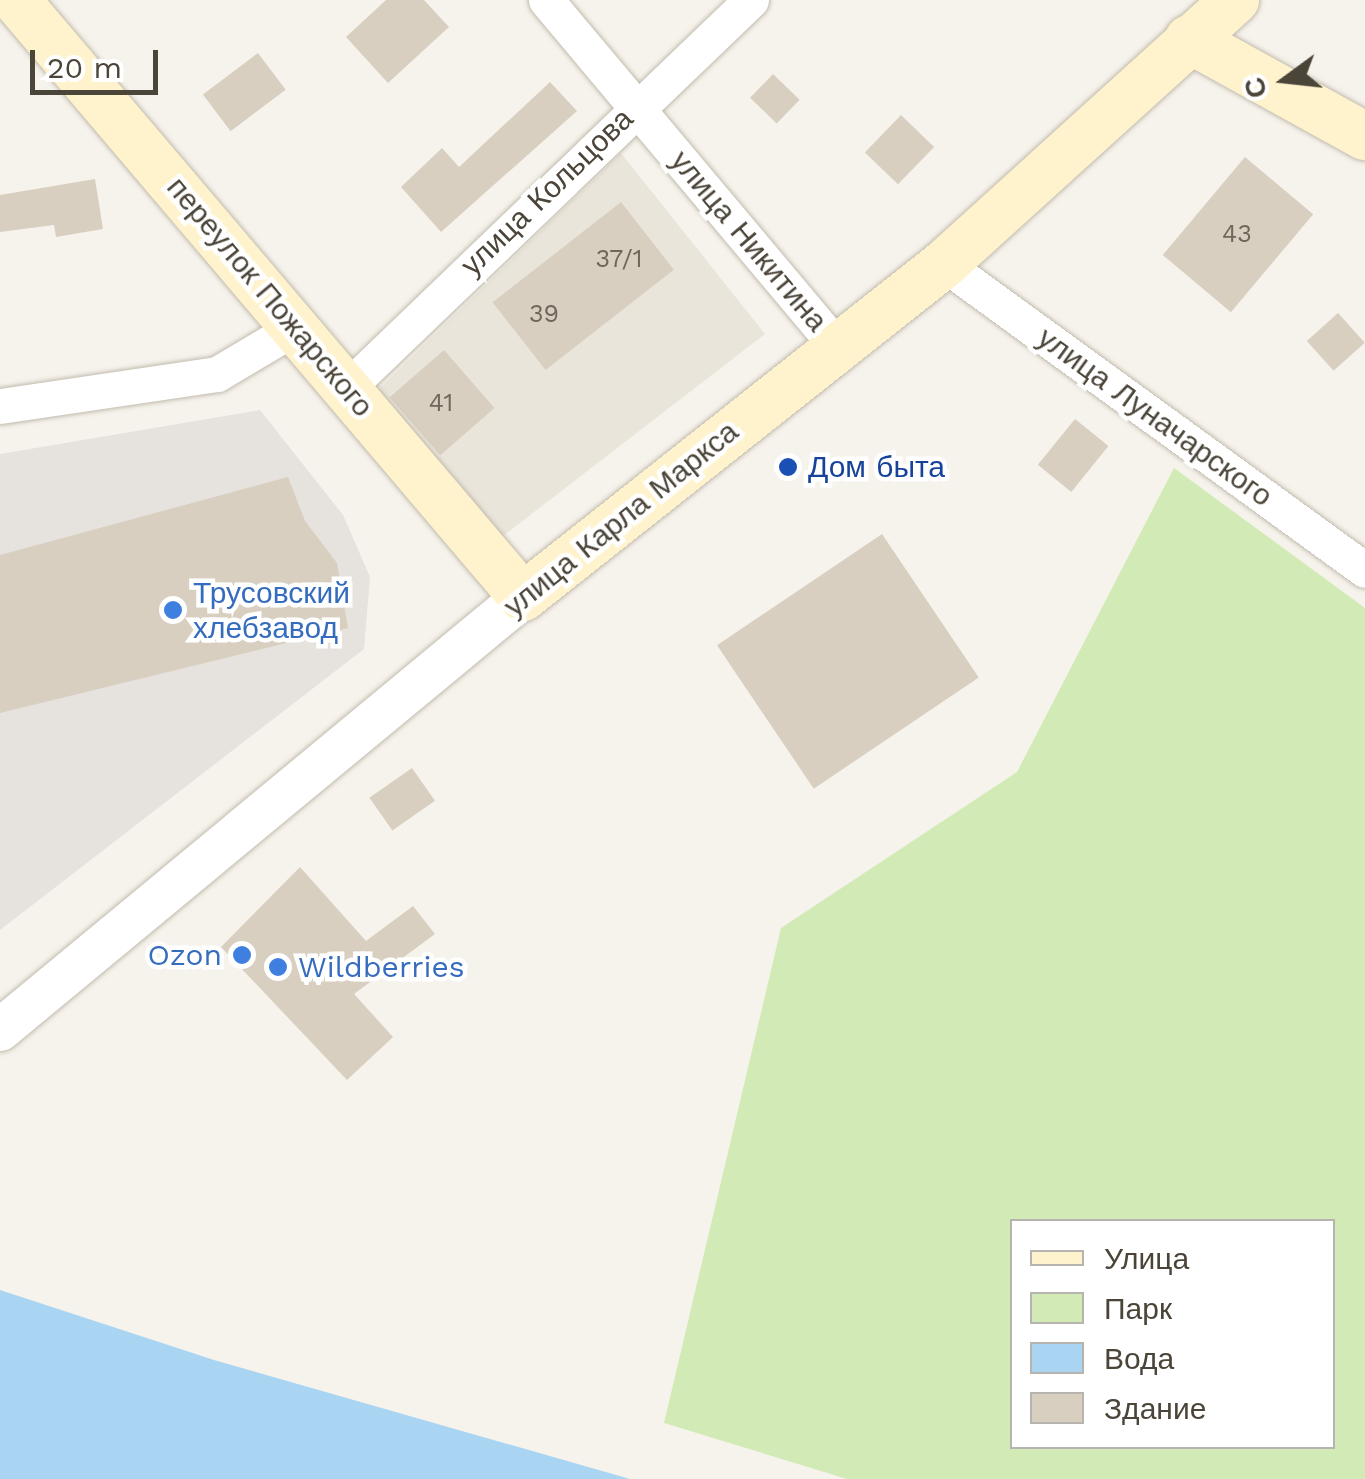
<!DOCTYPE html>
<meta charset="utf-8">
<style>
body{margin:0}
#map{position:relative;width:1365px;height:1479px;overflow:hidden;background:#f6f3ec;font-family:"Work Sans",sans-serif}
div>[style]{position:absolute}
.residential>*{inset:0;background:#eae5da}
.industrial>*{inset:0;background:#e6e2dd}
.green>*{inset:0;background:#d2eab5}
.water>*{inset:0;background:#a9d4f2}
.building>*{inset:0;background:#d8cfc1;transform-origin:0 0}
.roads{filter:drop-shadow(0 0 2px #c2bbae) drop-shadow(0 0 2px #c2bbae)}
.minor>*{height:35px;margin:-17.5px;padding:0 17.5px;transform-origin:17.5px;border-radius:17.5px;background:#fff}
.tertiary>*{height:42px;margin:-21px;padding:0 21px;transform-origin:21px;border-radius:21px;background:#fff}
.secondary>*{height:48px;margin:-24px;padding:0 24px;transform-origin:24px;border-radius:24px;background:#fff3cd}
.dots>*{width:28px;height:28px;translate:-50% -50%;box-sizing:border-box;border:5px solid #fff;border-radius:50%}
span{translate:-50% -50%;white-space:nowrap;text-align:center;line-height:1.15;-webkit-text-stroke:9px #fff;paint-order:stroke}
.number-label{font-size:25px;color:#6e675b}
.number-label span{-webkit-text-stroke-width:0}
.street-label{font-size:30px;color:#4b4439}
.transit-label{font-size:30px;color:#164399}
.left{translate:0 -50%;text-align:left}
.shop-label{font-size:30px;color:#366cbe}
.right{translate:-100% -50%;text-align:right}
.legend{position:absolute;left:1010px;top:1219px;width:325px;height:230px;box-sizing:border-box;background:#fff;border:2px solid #b7b4b0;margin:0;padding:12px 18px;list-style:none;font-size:30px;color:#4b4439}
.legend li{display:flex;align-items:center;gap:20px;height:50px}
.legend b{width:50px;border:2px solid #b7b4b0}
.north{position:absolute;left:1235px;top:30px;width:100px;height:100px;-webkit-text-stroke:8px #fff;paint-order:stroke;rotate:255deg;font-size:28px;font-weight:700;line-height:40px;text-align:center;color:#4b4439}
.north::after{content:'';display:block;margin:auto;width:35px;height:45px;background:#4b4439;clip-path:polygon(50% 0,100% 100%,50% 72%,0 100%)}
.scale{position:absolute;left:30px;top:50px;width:128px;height:45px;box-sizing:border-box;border:5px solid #4b4439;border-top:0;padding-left:12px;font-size:30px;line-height:35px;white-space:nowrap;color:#4b4439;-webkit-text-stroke:8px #fff;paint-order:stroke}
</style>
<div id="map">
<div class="residential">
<i style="clip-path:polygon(621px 153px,765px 334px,503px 536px,377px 391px)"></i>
</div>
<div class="industrial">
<i style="clip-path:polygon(260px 410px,343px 515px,370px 577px,364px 649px,0 930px,0 454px)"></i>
</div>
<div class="green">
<i style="clip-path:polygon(evenodd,1174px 468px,1365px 608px,1365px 1479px,847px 1479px,664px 1423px,781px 928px,1017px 772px,1174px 468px,1012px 1222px,1332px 1222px,1332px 1446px,1012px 1446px,1012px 1222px)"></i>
</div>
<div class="water">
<i style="clip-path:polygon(0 1290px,214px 1360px,630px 1479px,0 1479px)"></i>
</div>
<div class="building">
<i style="clip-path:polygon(386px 0,424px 0,449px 27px,388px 83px,346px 37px)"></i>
<i style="left:258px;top:53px;width:46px;height:69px;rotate:53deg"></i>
<i style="left:773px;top:74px;width:37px;height:33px;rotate:44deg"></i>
<i style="clip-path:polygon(550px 82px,577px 111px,441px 232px,401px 187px,442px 148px,459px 167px)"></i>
<i style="left:901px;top:115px;width:46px;height:52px;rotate:44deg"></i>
<i style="left:1245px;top:157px;width:89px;height:128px;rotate:40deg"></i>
<i style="clip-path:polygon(95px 179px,103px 229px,56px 237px,54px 225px,0 232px,0 195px)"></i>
<i style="left:621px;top:202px;width:86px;height:163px;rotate:52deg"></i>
<i style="left:1338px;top:313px;width:40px;height:42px;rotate:48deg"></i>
<i style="left:444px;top:350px;width:77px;height:72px;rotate:49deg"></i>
<i style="left:1075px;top:419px;width:43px;height:59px;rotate:39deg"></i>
<i style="clip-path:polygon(288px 477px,305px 521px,337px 563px,348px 628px,0 713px,0 555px)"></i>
<i style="left:882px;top:534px;width:173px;height:199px;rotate:56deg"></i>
<i style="left:412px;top:768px;width:40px;height:52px;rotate:55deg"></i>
<i style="clip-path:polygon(300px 867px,366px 941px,413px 906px,435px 934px,354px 994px,393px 1037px,347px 1080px,221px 947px)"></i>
</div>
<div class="roads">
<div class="minor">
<i style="left:546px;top:0;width:451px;rotate:50deg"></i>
<i style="left:944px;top:264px;width:520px;rotate:36.01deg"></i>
<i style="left:347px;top:388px;width:560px;rotate:-43.84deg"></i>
<i style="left:0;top:406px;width:219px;rotate:-8.4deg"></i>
<i style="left:217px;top:374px;width:94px;rotate:-30.7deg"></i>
</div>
<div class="tertiary">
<i style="left:0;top:1030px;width:679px;rotate:-39.62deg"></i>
</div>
<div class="secondary">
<i style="left:16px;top:0;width:783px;rotate:49.66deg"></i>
<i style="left:523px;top:597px;width:537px;rotate:-38.34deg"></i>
<i style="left:944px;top:264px;width:393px;rotate:-42.2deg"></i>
<i style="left:1189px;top:39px;width:201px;rotate:28.9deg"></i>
</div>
</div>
<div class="dots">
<i style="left:788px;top:467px;background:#1a4fb4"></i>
<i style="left:173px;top:610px;background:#3f7fe0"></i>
<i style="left:242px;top:955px;background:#3f7fe0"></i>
<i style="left:278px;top:967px;background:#3f7fe0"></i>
</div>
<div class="number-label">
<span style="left:1237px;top:234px">43</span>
<span style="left:619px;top:259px">37/1</span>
<span style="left:544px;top:314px">39</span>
<span style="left:441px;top:403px">41</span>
</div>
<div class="street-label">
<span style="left:547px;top:192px;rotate:-44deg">улица Кольцова</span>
<span style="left:749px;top:241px;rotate:50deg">улица Никитина</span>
<span style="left:270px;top:297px;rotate:50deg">переулок Пожарского</span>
<span style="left:1155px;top:417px;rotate:36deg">улица Луначарского</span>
<span style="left:621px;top:519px;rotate:-39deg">улица Карла Маркса</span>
</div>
<div class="transit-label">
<span class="left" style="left:808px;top:467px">Дом быта</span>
</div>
<div class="shop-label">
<span class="left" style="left:193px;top:610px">Трусовский<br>хлебзавод</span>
<span class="right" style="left:222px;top:955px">Ozon</span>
<span class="left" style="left:298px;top:967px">Wildberries</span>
</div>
<ul class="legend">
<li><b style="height:12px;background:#fff3cd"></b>Улица</li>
<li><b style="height:28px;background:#d2eab5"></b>Парк</li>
<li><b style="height:28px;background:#a9d4f2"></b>Вода</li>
<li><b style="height:28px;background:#d8cfc1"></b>Здание</li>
</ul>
<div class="north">С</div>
<div class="scale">20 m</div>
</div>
